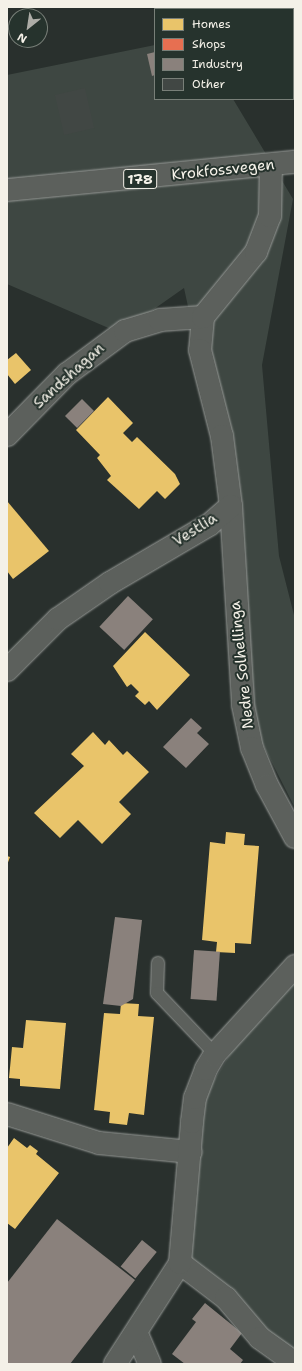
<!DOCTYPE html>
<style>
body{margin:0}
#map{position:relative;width:302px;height:1371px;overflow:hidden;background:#29302d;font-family:"Shantell Sans",sans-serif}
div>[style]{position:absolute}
.green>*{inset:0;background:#3e4742}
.homes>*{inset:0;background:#e9c46a}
.shops>*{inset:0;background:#e76f51}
.industry>*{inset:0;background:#8a817c;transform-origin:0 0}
.building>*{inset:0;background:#414744;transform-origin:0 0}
.roads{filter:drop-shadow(0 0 1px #969996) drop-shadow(0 0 1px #969996)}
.lane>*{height:12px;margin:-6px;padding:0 6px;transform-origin:6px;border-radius:6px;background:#5c605c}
.street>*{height:22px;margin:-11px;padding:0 11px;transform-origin:11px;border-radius:11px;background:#5c605c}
.primary>*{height:22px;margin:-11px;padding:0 11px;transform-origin:11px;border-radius:11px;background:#5c605c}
span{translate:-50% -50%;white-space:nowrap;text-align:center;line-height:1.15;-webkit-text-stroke:4px #26332d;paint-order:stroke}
.shield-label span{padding:1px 3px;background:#26332d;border:1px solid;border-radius:3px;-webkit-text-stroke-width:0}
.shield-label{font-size:14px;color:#f4f1e8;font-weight:700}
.street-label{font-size:15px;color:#f4f1e8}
.frame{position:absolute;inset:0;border:8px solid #f4f1e8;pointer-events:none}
.legend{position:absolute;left:154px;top:8px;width:140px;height:92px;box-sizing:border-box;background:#26332d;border:1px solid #787f78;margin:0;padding:5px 7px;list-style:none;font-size:12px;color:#f4f1e8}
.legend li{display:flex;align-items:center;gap:8px;height:20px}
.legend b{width:20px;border:1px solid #787f78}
.north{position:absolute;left:8px;top:8px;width:40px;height:40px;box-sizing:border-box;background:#26332d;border:1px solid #787f78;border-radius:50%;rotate:210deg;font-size:11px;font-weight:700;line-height:16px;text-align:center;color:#f4f1e8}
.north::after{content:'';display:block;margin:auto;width:14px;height:18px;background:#adada7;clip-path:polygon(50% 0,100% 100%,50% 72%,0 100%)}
</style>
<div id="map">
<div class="green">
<i style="clip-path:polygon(155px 45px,155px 99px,233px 99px,293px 199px,262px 365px,279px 556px,295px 619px,295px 808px,258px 735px,211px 413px,184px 288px,120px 333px,7px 284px,7px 75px)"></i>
<i style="clip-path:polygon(295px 965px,295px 1364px,188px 1261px,202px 1100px,255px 1013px)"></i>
</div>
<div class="homes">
<i style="clip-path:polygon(16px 353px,31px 370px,15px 384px,7px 374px,7px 360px)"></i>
<i style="clip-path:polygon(108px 397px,133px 423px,123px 433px,132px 442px,137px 437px,175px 474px,180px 484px,165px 499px,157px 491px,139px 509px,107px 480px,111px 476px,97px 458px,100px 455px,76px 430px)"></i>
<i style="clip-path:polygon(7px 501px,49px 551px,13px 579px,7px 571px)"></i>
<i style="clip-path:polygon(145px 632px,190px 675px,157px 710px,149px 701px,145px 705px,135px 696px,139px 692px,131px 684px,127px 687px,113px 666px)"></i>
<i style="clip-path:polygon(93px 732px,105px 745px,109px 740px,123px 755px,127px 751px,149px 772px,119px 802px,131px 814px,102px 844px,78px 820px,60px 838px,34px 813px,84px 766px,71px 754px)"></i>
<i style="clip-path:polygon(226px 832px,245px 834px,244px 845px,259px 846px,251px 944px,235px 943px,235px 953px,216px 952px,217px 942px,202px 940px,210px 842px,225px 844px)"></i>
<i style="clip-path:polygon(7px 856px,10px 857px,7px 865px)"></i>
<i style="clip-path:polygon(121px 1003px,139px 1004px,138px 1016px,154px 1017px,144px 1115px,129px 1113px,127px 1125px,109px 1123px,110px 1112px,94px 1110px,104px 1013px,120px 1014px)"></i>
<i style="clip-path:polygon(26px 1020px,66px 1023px,60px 1089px,20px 1086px,20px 1079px,9px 1078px,12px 1047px,23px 1048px)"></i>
<i style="clip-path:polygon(14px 1138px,27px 1148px,30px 1145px,38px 1151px,36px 1154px,59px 1173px,15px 1229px,7px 1223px,7px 1148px)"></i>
</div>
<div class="shops">
<i style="clip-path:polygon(293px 65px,295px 65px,294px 96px,293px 89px)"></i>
</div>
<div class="industry">
<i style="clip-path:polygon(155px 52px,155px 75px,152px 76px,147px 54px)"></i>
<i style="left:82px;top:399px;width:17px;height:24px;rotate:45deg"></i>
<i style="left:128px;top:596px;width:34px;height:42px;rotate:43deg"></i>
<i style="clip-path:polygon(191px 718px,202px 728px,197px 733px,209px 744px,186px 768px,163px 747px)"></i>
<i style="clip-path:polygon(115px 917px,142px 920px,133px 999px,121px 1006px,103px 1004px)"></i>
<i style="left:194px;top:950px;width:26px;height:49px;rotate:4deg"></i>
<i style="clip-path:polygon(57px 1219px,135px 1280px,70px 1364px,7px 1364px,7px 1283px)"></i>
<i style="left:142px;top:1240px;width:19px;height:34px;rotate:39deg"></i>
<i style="clip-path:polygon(205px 1303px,242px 1333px,230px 1349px,243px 1360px,240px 1364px,185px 1364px,172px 1354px,196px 1322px,192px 1319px)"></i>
</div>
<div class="building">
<i style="left:85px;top:88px;width:41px;height:31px;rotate:77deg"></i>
</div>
<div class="roads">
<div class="lane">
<i style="left:158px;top:963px;width:30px;rotate:92deg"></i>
<i style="left:157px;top:993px;width:84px;rotate:46.4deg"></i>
</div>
<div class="street">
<i style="left:203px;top:317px;width:33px;rotate:95deg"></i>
<i style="left:200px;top:350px;width:89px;rotate:75.7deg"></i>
<i style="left:222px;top:436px;width:71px;rotate:82.7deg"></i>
<i style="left:231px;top:506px;width:199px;rotate:86.5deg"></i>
<i style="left:243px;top:705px;width:44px;rotate:78.2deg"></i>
<i style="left:252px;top:748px;width:40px;rotate:68deg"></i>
<i style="left:267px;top:785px;width:59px;rotate:61.7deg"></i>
<i style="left:7px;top:435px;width:86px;rotate:-45.5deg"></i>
<i style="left:67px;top:374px;width:72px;rotate:-36.6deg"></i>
<i style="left:125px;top:331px;width:37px;rotate:-17deg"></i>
<i style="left:160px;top:320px;width:43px;rotate:-4deg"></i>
<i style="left:203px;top:317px;width:84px;rotate:-50.8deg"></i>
<i style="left:256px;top:252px;width:39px;rotate:-69deg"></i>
<i style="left:270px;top:216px;width:51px;rotate:-88.9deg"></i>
<i style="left:7px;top:670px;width:72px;rotate:-45deg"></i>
<i style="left:58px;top:619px;width:63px;rotate:-34.7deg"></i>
<i style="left:110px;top:583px;width:115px;rotate:-30.4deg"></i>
<i style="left:209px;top:525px;width:29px;rotate:-41deg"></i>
<i style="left:7px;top:1114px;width:96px;rotate:17.5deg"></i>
<i style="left:99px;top:1143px;width:92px;rotate:5.6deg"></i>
<i style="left:180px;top:1263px;width:58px;rotate:37.3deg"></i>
<i style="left:226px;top:1298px;width:52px;rotate:49.6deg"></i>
<i style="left:260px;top:1338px;width:43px;rotate:35.5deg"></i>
<i style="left:137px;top:1334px;width:33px;rotate:67deg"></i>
<i style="left:115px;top:1364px;width:120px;rotate:-57.2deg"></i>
<i style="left:180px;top:1263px;width:142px;rotate:-85.1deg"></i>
<i style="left:192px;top:1122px;width:24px;rotate:-83deg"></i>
<i style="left:195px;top:1098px;width:31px;rotate:-69deg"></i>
<i style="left:206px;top:1069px;width:17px;rotate:-59deg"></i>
<i style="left:215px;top:1054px;width:119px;rotate:-47.7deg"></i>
</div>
<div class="primary">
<i style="left:7px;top:190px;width:289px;rotate:-5.6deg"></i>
</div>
</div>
<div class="shield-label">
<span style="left:140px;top:179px">178</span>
</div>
<div class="street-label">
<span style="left:223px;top:170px;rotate:-6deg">Krokfossvegen</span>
<span style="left:69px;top:376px;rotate:-42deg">Sandshagan</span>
<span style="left:195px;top:530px;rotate:-32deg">Vestlia</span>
<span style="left:242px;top:665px;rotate:-96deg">Nedre Solhellinga</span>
</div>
<div class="frame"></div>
<ul class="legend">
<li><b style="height:11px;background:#e9c46a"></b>Homes</li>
<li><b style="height:11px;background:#e76f51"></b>Shops</li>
<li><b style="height:11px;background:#8a817c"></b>Industry</li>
<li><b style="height:11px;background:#414744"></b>Other</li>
</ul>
<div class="north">N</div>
</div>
